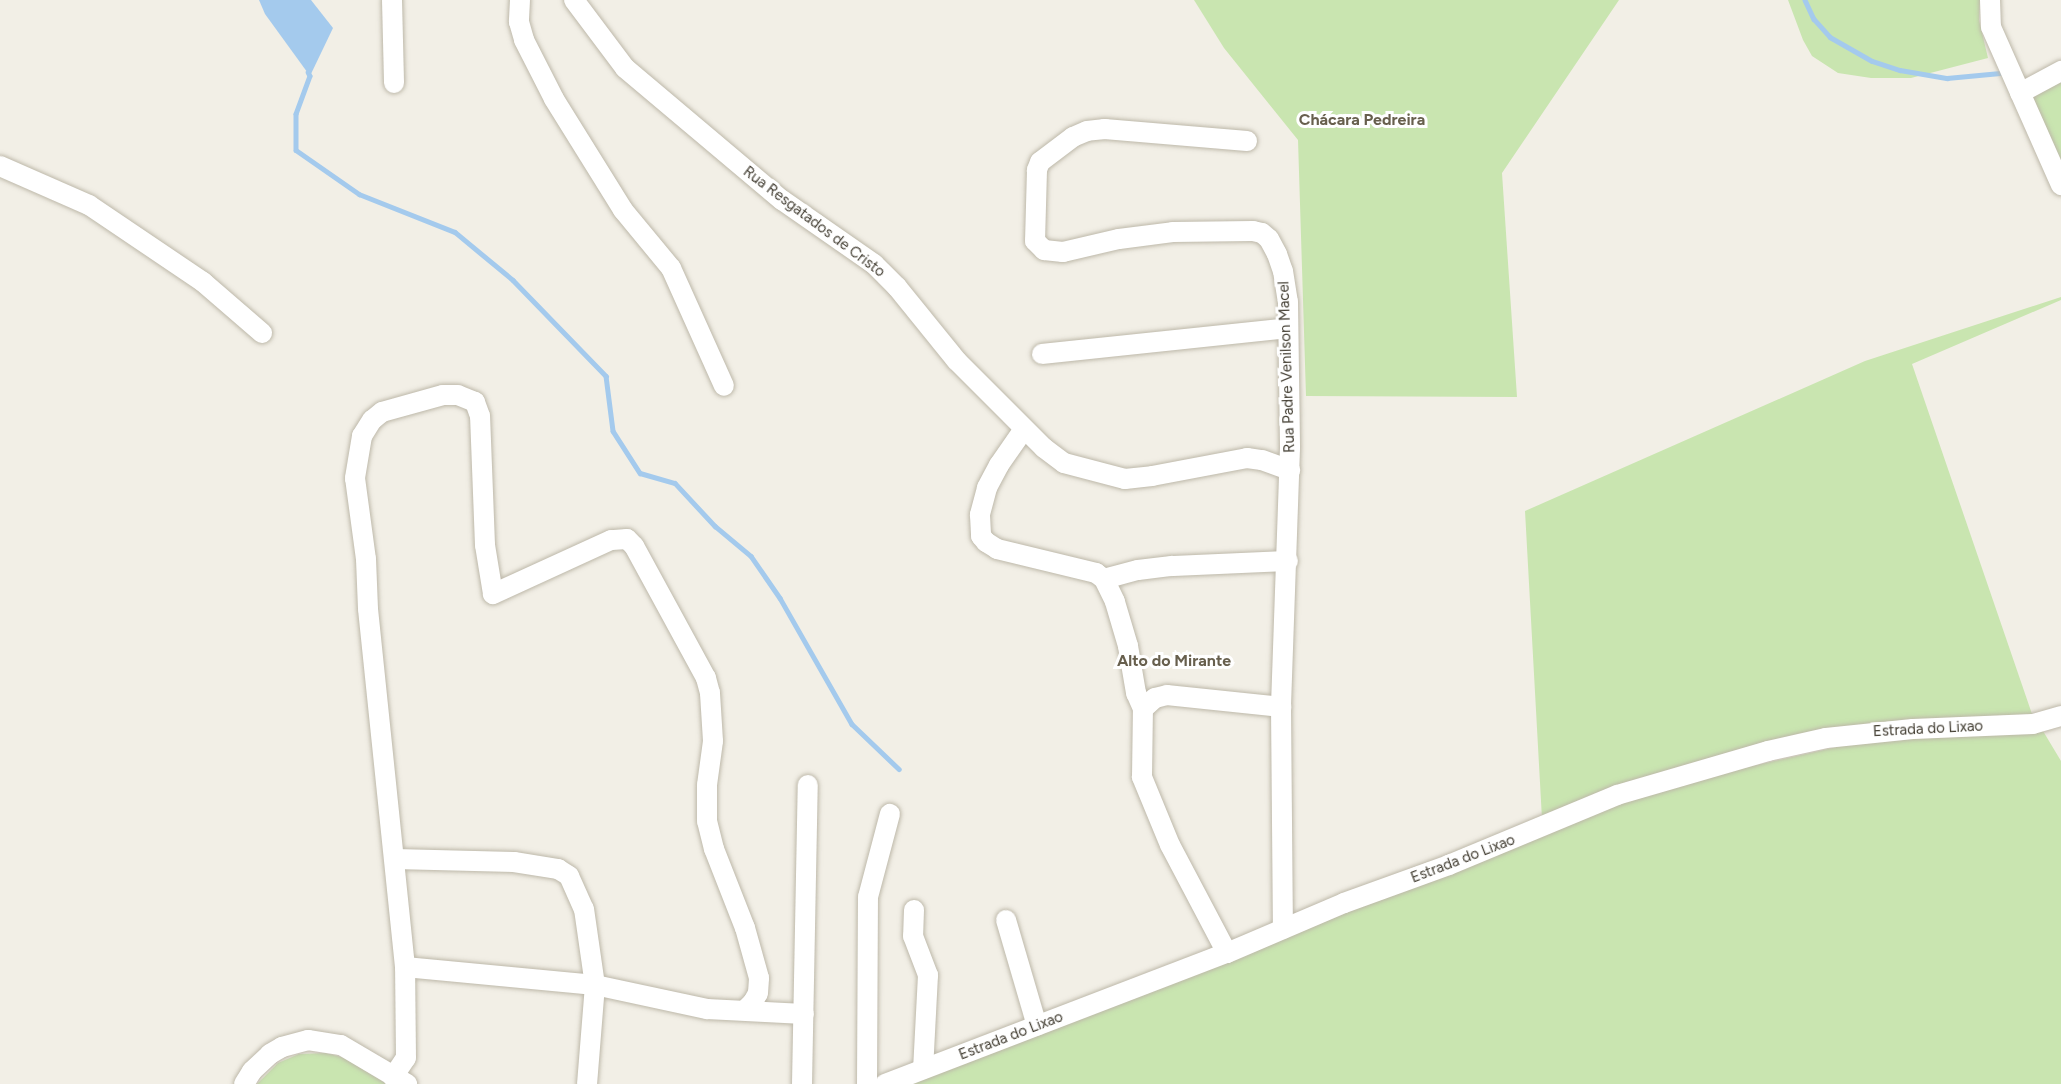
<!DOCTYPE html>
<meta charset="utf-8">
<style>
body{margin:0}
#map{position:relative;width:2061px;height:1084px;overflow:hidden;background:#f2efe6;font-family:Figtree,sans-serif}
div>[style]{position:absolute}
.green>*{inset:0;background:#c9e5b0}
.water>*{inset:0;background:#a4caed}
.stream>*{height:4.5px;margin:-2.25px;padding:0 2.25px;transform-origin:2.25px;border-radius:2.25px;background:#a4caed}
.roads{filter:drop-shadow(0 0 2px #bdb8a9) drop-shadow(0 0 2px #bdb8a9)}
.minor>*{height:20px;margin:-10px;padding:0 10px;transform-origin:10px;border-radius:10px;background:#fff}
span{translate:-50% -50%;white-space:nowrap;text-align:center;line-height:1.15;-webkit-text-stroke:6px #fff;paint-order:stroke}
.street-label{font-size:15px;color:#454035}
.neighbourhood-label{font-size:16px;color:#675f4d;font-weight:700}
</style>
<div id="map">
<div class="green">
<i style="clip-path:polygon(1194px 0,1619px 0,1502px 173px,1517px 397px,1306px 396px,1298px 140px,1224px 48px)"></i>
<i style="clip-path:polygon(1788px 0,1980px 0,1979px 20px,1988px 58px,1911px 78px,1871px 78px,1838px 73px,1812px 56px,1803px 40px)"></i>
<i style="clip-path:polygon(2061px 82px,2061px 162px,2032px 97px)"></i>
<i style="clip-path:polygon(2061px 297px,2061px 300px,1912px 364px,2032px 714px,1855px 726px,1542px 819px,1525px 511px,1865px 361px)"></i>
<i style="clip-path:polygon(2043px 731px,2061px 761px,2061px 1084px,903px 1084px,1290px 936px,1612px 804px,1717px 774px,1859px 742px)"></i>
<i style="clip-path:polygon(326px 1053px,345px 1058px,387px 1084px,257px 1084px,278px 1063px,299px 1054px)"></i>
</div>
<div class="water">
<i style="clip-path:polygon(259px 0,311px 0,333px 28px,310px 76px,265px 14px)"></i>
</div>
<div class="stream">
<i style="left:1805px;top:0;width:21px;rotate:65deg"></i>
<i style="left:1814px;top:19px;width:24px;rotate:48deg"></i>
<i style="left:1830px;top:37px;width:48px;rotate:29.7deg"></i>
<i style="left:1872px;top:61px;width:29px;rotate:18deg"></i>
<i style="left:1900px;top:70px;width:48px;rotate:9.7deg"></i>
<i style="left:1947px;top:78px;width:53px;rotate:-5.4deg"></i>
<i style="left:308px;top:72px;width:4px;rotate:63deg"></i>
<i style="left:310px;top:76px;width:40px;rotate:110.2deg"></i>
<i style="left:296px;top:114px;width:36px;rotate:90deg"></i>
<i style="left:296px;top:150px;width:77px;rotate:34.9deg"></i>
<i style="left:359px;top:194px;width:103px;rotate:21.6deg"></i>
<i style="left:455px;top:232px;width:75px;rotate:39.6deg"></i>
<i style="left:513px;top:280px;width:134px;rotate:45.9deg"></i>
<i style="left:606px;top:376px;width:55px;rotate:82.7deg"></i>
<i style="left:613px;top:431px;width:50px;rotate:57.3deg"></i>
<i style="left:640px;top:473px;width:36px;rotate:16deg"></i>
<i style="left:675px;top:483px;width:59px;rotate:47.1deg"></i>
<i style="left:715px;top:526px;width:47px;rotate:39.8deg"></i>
<i style="left:751px;top:556px;width:51px;rotate:55.4deg"></i>
<i style="left:780px;top:598px;width:145px;rotate:60.3deg"></i>
<i style="left:852px;top:724px;width:65px;rotate:43.8deg"></i>
</div>
<div class="roads">
<div class="minor">
<i style="left:392px;top:0;width:83px;rotate:88.6deg"></i>
<i style="left:520px;top:0;width:22px;rotate:93deg"></i>
<i style="left:519px;top:22px;width:19px;rotate:74deg"></i>
<i style="left:524px;top:40px;width:66px;rotate:63deg"></i>
<i style="left:554px;top:99px;width:131px;rotate:58.1deg"></i>
<i style="left:623px;top:210px;width:75px;rotate:50.4deg"></i>
<i style="left:671px;top:268px;width:129px;rotate:65.8deg"></i>
<i style="left:574px;top:0;width:85px;rotate:53.1deg"></i>
<i style="left:625px;top:68px;width:205px;rotate:40.1deg"></i>
<i style="left:782px;top:200px;width:112px;rotate:34.8deg"></i>
<i style="left:874px;top:264px;width:33px;rotate:45deg"></i>
<i style="left:897px;top:287px;width:95px;rotate:51deg"></i>
<i style="left:957px;top:361px;width:123px;rotate:45deg"></i>
<i style="left:1044px;top:448px;width:25px;rotate:37deg"></i>
<i style="left:1064px;top:463px;width:63px;rotate:14.7deg"></i>
<i style="left:1125px;top:479px;width:27px;rotate:-6deg"></i>
<i style="left:1152px;top:476px;width:97px;rotate:-10.7deg"></i>
<i style="left:1247px;top:458px;width:15px;rotate:8deg"></i>
<i style="left:1262px;top:460px;width:30px;rotate:20deg"></i>
<i style="left:1990px;top:0;width:27px;rotate:88deg"></i>
<i style="left:1991px;top:27px;width:173px;rotate:66.1deg"></i>
<i style="left:2020px;top:93px;width:47px;rotate:-28.2deg"></i>
<i style="left:1247px;top:141px;width:143px;rotate:-175.2deg"></i>
<i style="left:1105px;top:129px;width:18px;rotate:174deg"></i>
<i style="left:1087px;top:131px;width:15px;rotate:157deg"></i>
<i style="left:1073px;top:137px;width:41px;rotate:142.9deg"></i>
<i style="left:1040px;top:162px;width:9px;rotate:111deg"></i>
<i style="left:1037px;top:170px;width:71px;rotate:91.6deg"></i>
<i style="left:1035px;top:241px;width:13px;rotate:45deg"></i>
<i style="left:1044px;top:250px;width:19px;rotate:6deg"></i>
<i style="left:1063px;top:252px;width:57px;rotate:-13.1deg"></i>
<i style="left:1119px;top:239px;width:54px;rotate:-7.4deg"></i>
<i style="left:1173px;top:232px;width:80px;rotate:-0.7deg"></i>
<i style="left:1253px;top:231px;width:9px;rotate:13deg"></i>
<i style="left:1262px;top:233px;width:9px;rotate:41deg"></i>
<i style="left:1269px;top:239px;width:17px;rotate:62deg"></i>
<i style="left:1277px;top:254px;width:18px;rotate:71deg"></i>
<i style="left:1283px;top:271px;width:31px;rotate:81deg"></i>
<i style="left:1288px;top:302px;width:146px;rotate:89.2deg"></i>
<i style="left:1290px;top:448px;width:259px;rotate:92deg"></i>
<i style="left:1281px;top:707px;width:222px;rotate:89.5deg"></i>
<i style="left:0;top:166px;width:97px;rotate:23.7deg"></i>
<i style="left:89px;top:205px;width:138px;rotate:34deg"></i>
<i style="left:203px;top:282px;width:78px;rotate:40.8deg"></i>
<i style="left:1042px;top:354px;width:247px;rotate:-6deg"></i>
<i style="left:1024px;top:429px;width:44px;rotate:124.8deg"></i>
<i style="left:999px;top:465px;width:26px;rotate:118deg"></i>
<i style="left:987px;top:488px;width:28px;rotate:105deg"></i>
<i style="left:980px;top:515px;width:21px;rotate:87deg"></i>
<i style="left:981px;top:536px;width:8px;rotate:50deg"></i>
<i style="left:986px;top:542px;width:13px;rotate:32deg"></i>
<i style="left:997px;top:549px;width:102px;rotate:13.6deg"></i>
<i style="left:1096px;top:573px;width:10px;rotate:37deg"></i>
<i style="left:1104px;top:579px;width:25px;rotate:64deg"></i>
<i style="left:1115px;top:602px;width:46px;rotate:73.5deg"></i>
<i style="left:1128px;top:646px;width:48px;rotate:80.3deg"></i>
<i style="left:1136px;top:693px;width:17px;rotate:66deg"></i>
<i style="left:1104px;top:579px;width:35px;rotate:-15deg"></i>
<i style="left:1138px;top:570px;width:34px;rotate:-7deg"></i>
<i style="left:1172px;top:566px;width:116px;rotate:-2.5deg"></i>
<i style="left:395px;top:859px;width:119px;rotate:1.4deg"></i>
<i style="left:514px;top:862px;width:45px;rotate:9deg"></i>
<i style="left:558px;top:869px;width:13px;rotate:32deg"></i>
<i style="left:569px;top:876px;width:36px;rotate:66deg"></i>
<i style="left:584px;top:909px;width:77px;rotate:81.8deg"></i>
<i style="left:595px;top:985px;width:99px;rotate:94.6deg"></i>
<i style="left:914px;top:910px;width:26px;rotate:92deg"></i>
<i style="left:913px;top:936px;width:42px;rotate:69deg"></i>
<i style="left:928px;top:975px;width:94px;rotate:93deg"></i>
<i style="left:1006px;top:920px;width:110px;rotate:73.7deg"></i>
<i style="left:1227px;top:953px;width:122px;rotate:-117.8deg"></i>
<i style="left:1170px;top:845px;width:74px;rotate:-112.4deg"></i>
<i style="left:1142px;top:777px;width:68px;rotate:-89.2deg"></i>
<i style="left:1143px;top:709px;width:16px;rotate:-43deg"></i>
<i style="left:1155px;top:698px;width:12px;rotate:-14deg"></i>
<i style="left:1167px;top:695px;width:115px;rotate:6deg"></i>
<i style="left:745px;top:1010px;width:11px;rotate:-45deg"></i>
<i style="left:753px;top:1002px;width:10px;rotate:-61deg"></i>
<i style="left:758px;top:993px;width:15px;rotate:-86deg"></i>
<i style="left:759px;top:978px;width:52px;rotate:-105.6deg"></i>
<i style="left:745px;top:928px;width:85px;rotate:-111.4deg"></i>
<i style="left:714px;top:849px;width:29px;rotate:-104deg"></i>
<i style="left:707px;top:821px;width:36px;rotate:-90deg"></i>
<i style="left:707px;top:785px;width:44px;rotate:-82.2deg"></i>
<i style="left:713px;top:741px;width:48px;rotate:-93.6deg"></i>
<i style="left:710px;top:693px;width:16px;rotate:-105deg"></i>
<i style="left:706px;top:678px;width:150px;rotate:-118.6deg"></i>
<i style="left:634px;top:546px;width:10px;rotate:-135deg"></i>
<i style="left:627px;top:539px;width:16px;rotate:176deg"></i>
<i style="left:611px;top:540px;width:130px;rotate:155.4deg"></i>
<i style="left:493px;top:594px;width:50px;rotate:-99.3deg"></i>
<i style="left:485px;top:545px;width:129px;rotate:-92.2deg"></i>
<i style="left:480px;top:416px;width:15px;rotate:-110deg"></i>
<i style="left:475px;top:402px;width:18px;rotate:-158deg"></i>
<i style="left:458px;top:395px;width:15px;rotate:180deg"></i>
<i style="left:443px;top:395px;width:63px;rotate:164.4deg"></i>
<i style="left:382px;top:412px;width:13px;rotate:141deg"></i>
<i style="left:372px;top:420px;width:19px;rotate:122deg"></i>
<i style="left:362px;top:436px;width:43px;rotate:99.5deg"></i>
<i style="left:355px;top:478px;width:82px;rotate:82.3deg"></i>
<i style="left:366px;top:559px;width:50px;rotate:87.7deg"></i>
<i style="left:368px;top:609px;width:360px;rotate:84.1deg"></i>
<i style="left:405px;top:967px;width:191px;rotate:5.4deg"></i>
<i style="left:595px;top:985px;width:115px;rotate:12.1deg"></i>
<i style="left:707px;top:1009px;width:97px;rotate:3deg"></i>
<i style="left:393px;top:1077px;width:23px;rotate:-56deg"></i>
<i style="left:406px;top:1058px;width:91px;rotate:-90.6deg"></i>
<i style="left:244px;top:1084px;width:15px;rotate:-58deg"></i>
<i style="left:252px;top:1071px;width:25px;rotate:-43deg"></i>
<i style="left:270px;top:1054px;width:14px;rotate:-30deg"></i>
<i style="left:282px;top:1047px;width:27px;rotate:-15deg"></i>
<i style="left:308px;top:1040px;width:33px;rotate:9deg"></i>
<i style="left:341px;top:1045px;width:77px;rotate:30.6deg"></i>
<i style="left:802px;top:1084px;width:299px;rotate:-88.9deg"></i>
<i style="left:867px;top:1084px;width:187px;rotate:-89.7deg"></i>
<i style="left:868px;top:897px;width:86px;rotate:-75.2deg"></i>
<i style="left:885px;top:1084px;width:366px;rotate:-21deg"></i>
<i style="left:1227px;top:953px;width:127px;rotate:-23.1deg"></i>
<i style="left:1344px;top:903px;width:112px;rotate:-19.9deg"></i>
<i style="left:1449px;top:865px;width:182px;rotate:-22.6deg"></i>
<i style="left:1617px;top:795px;width:157px;rotate:-16.2deg"></i>
<i style="left:1768px;top:751px;width:59px;rotate:-12.6deg"></i>
<i style="left:1826px;top:738px;width:87px;rotate:-5.9deg"></i>
<i style="left:1913px;top:729px;width:120px;rotate:-2.4deg"></i>
<i style="left:2033px;top:724px;width:29px;rotate:-16deg"></i>
</div>
</div>
<div class="street-label">
<span style="left:814px;top:222px;rotate:37deg">Rua Resgatados de Cristo</span>
<span style="left:1287px;top:367px;rotate:-92deg">Rua Padre Venilson Macel</span>
<span style="left:1928px;top:729px;rotate:-3deg">Estrada do Lixao</span>
<span style="left:1463px;top:859px;rotate:-21deg">Estrada do Lixao</span>
<span style="left:1011px;top:1036px;rotate:-21deg">Estrada do Lixao</span>
</div>
<div class="neighbourhood-label">
<span style="left:1362px;top:120px">Chácara Pedreira</span>
<span style="left:1174px;top:661px">Alto do Mirante</span>
</div>
</div>
